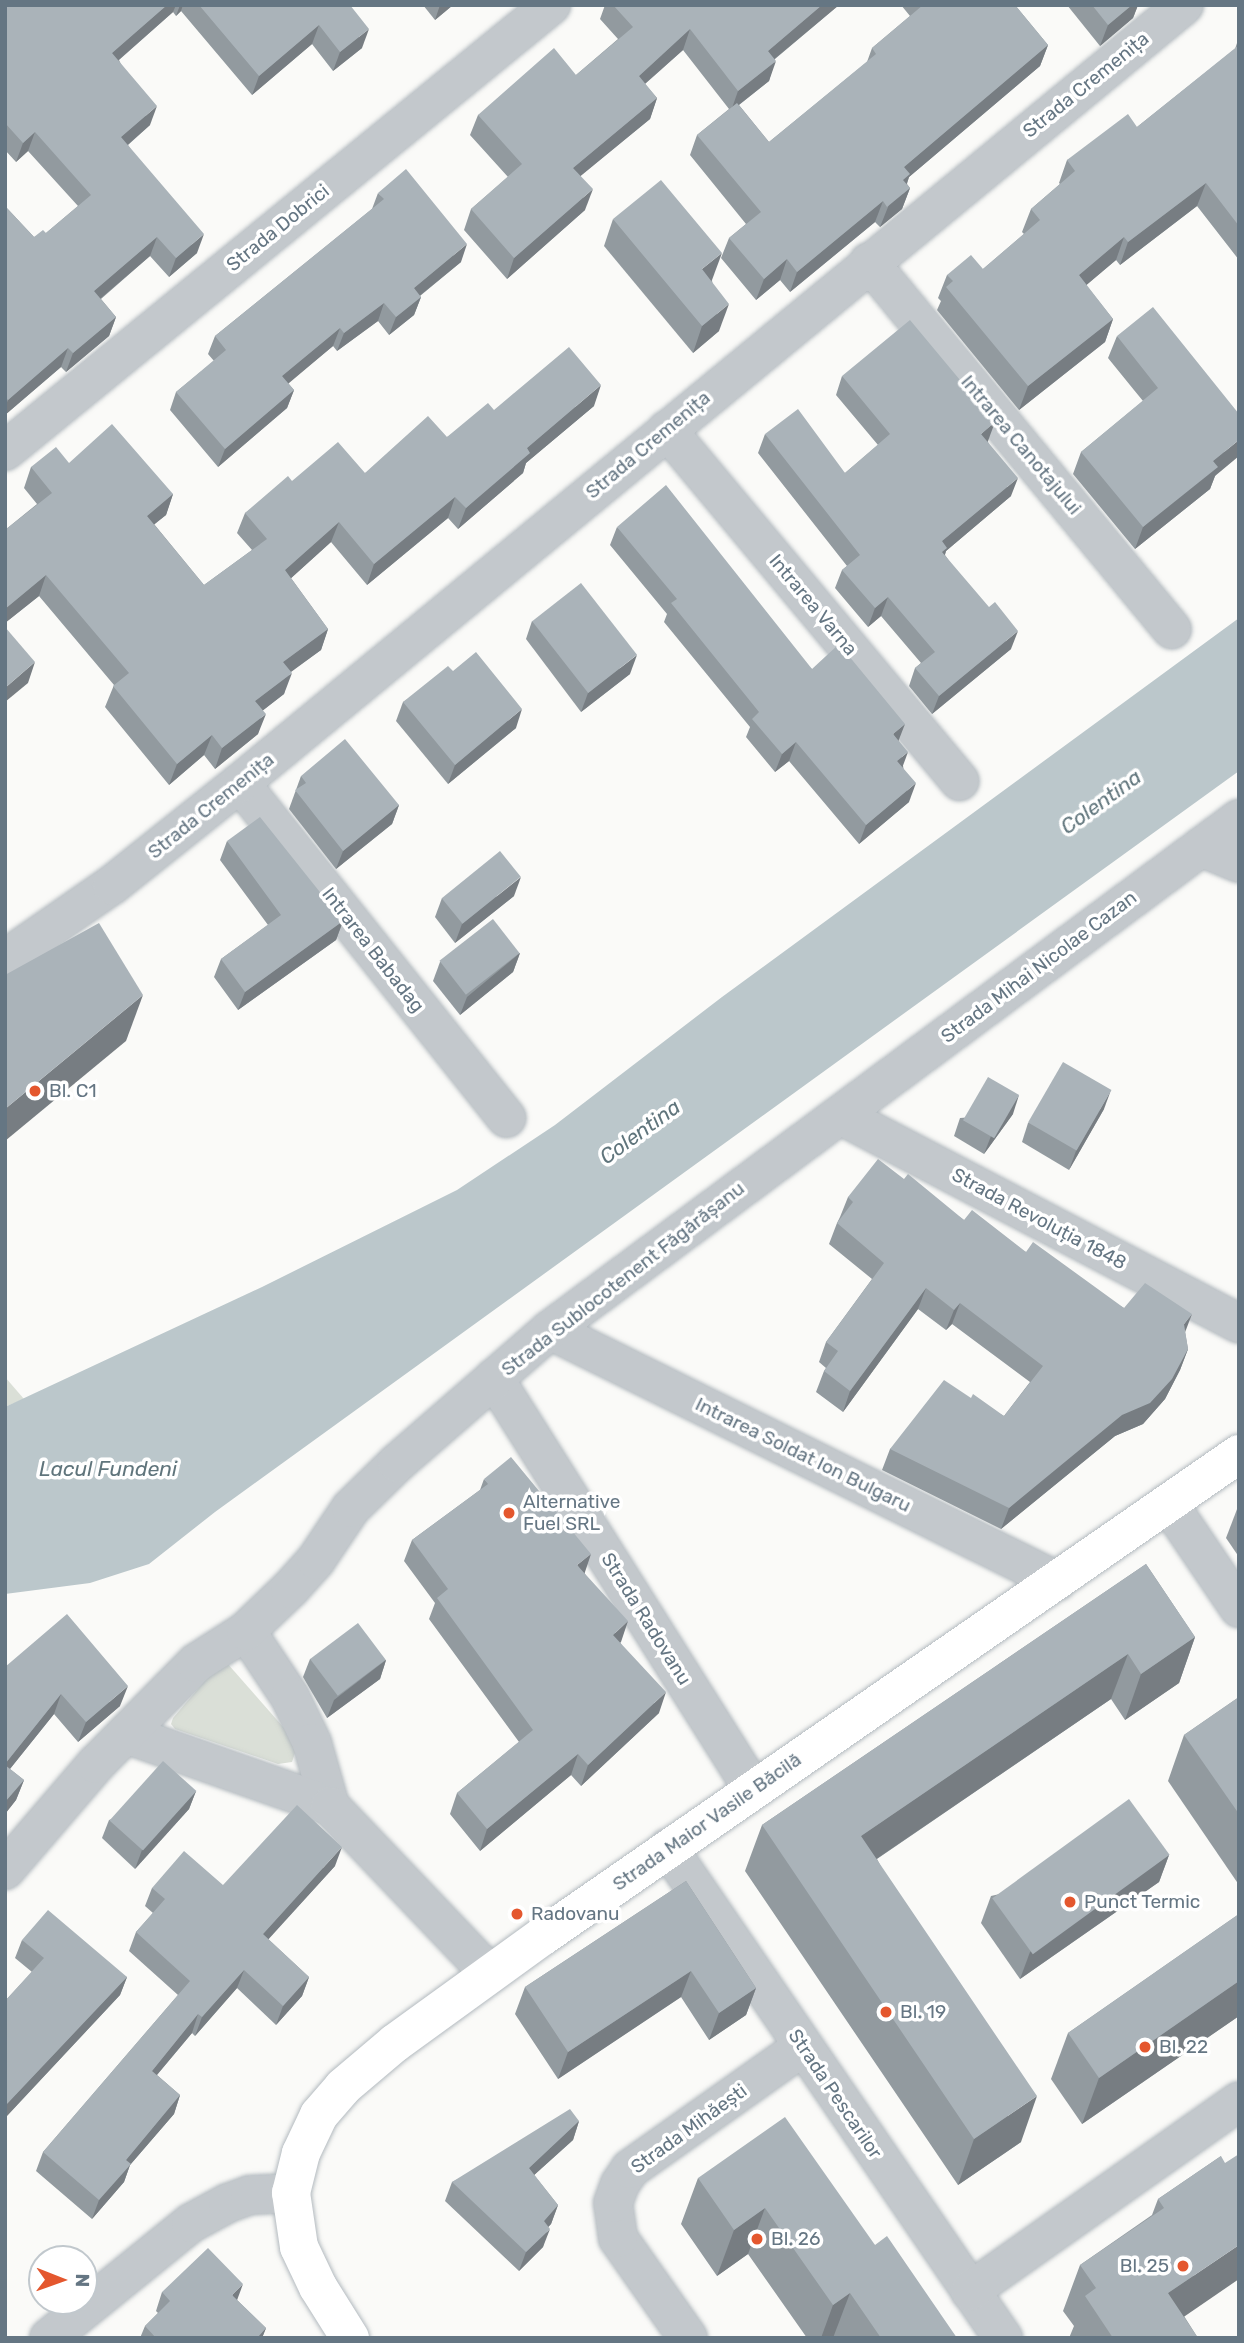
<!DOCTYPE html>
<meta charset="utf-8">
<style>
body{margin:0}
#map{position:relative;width:1244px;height:2343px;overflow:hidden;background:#fafaf8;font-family:Rubik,sans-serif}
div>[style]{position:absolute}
.green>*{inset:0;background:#dadfd7}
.water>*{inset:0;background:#bbc7cb}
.roads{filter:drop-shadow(0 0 2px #b3babf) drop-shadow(0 0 2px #b3babf)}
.street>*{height:38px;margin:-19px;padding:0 19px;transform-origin:19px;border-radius:19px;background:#c3c8cc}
.secondary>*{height:38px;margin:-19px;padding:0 19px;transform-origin:19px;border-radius:19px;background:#fff}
.wall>*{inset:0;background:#929a9f}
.shaded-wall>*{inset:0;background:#777d82}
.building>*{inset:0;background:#aab3b9;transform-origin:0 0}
.dots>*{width:19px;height:19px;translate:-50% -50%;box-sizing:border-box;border:4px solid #fff;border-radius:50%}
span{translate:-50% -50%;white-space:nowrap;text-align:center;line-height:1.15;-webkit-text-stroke:7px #fff;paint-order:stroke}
.street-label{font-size:19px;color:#657683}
.poi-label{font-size:19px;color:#657683}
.left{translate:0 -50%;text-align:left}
.right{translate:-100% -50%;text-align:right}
.water-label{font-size:21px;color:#60757c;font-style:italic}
.frame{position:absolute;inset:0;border:7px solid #657683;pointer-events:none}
.north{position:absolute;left:28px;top:2245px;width:70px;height:70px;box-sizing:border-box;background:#fff;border:2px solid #c1c8cd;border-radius:50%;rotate:91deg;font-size:19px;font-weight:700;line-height:28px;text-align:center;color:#657683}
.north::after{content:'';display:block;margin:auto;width:24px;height:32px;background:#e4572e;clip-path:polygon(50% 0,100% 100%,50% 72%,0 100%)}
</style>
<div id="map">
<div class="green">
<i style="clip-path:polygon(5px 1377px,24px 1399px,5px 1407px)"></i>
<i style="clip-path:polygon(220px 1663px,227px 1663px,291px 1736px,295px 1753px,292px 1762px,278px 1764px,175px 1729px,171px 1724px,173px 1718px)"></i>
</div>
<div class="water">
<i style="clip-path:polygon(1239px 618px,1239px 771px,215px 1512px,149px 1564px,90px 1583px,5px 1594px,5px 1407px,262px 1287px,457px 1190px,555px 1125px,722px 997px)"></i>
</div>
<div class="roads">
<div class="street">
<i style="left:869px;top:262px;width:476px;rotate:50.5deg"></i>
<i style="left:667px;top:430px;width:457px;rotate:50.2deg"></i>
<i style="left:5px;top:451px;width:705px;rotate:-39.24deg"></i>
<i style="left:240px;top:783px;width:428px;rotate:51.5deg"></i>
<i style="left:1201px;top:847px;width:41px;rotate:22.8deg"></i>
<i style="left:5px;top:959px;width:130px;rotate:-34.7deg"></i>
<i style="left:112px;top:885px;width:164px;rotate:-38.6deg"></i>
<i style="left:240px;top:783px;width:1223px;rotate:-39.49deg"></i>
<i style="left:840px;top:1115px;width:450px;rotate:27.6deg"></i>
<i style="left:550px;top:1330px;width:566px;rotate:26.34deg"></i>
<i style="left:494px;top:1378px;width:487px;rotate:57.8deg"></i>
<i style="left:1168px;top:1503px;width:127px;rotate:55.9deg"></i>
<i style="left:246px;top:1631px;width:79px;rotate:56.3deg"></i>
<i style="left:290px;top:1697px;width:51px;rotate:64.4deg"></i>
<i style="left:312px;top:1743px;width:66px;rotate:74.1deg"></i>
<i style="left:126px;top:1734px;width:216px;rotate:19.4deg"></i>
<i style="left:330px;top:1806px;width:232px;rotate:46.4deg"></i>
<i style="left:668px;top:1848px;width:594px;rotate:55.64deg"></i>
<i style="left:5px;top:1870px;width:140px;rotate:-49.4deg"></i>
<i style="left:96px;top:1764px;width:142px;rotate:-45.3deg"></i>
<i style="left:196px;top:1663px;width:59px;rotate:-32.6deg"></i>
<i style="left:246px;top:1631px;width:61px;rotate:-43.7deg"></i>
<i style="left:290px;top:1589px;width:39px;rotate:-48deg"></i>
<i style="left:316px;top:1560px;width:63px;rotate:-56.1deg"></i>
<i style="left:351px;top:1508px;width:64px;rotate:-44.4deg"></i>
<i style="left:397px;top:1463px;width:203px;rotate:-41deg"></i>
<i style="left:550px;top:1330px;width:858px;rotate:-36.56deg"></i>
<i style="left:970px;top:2291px;width:329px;rotate:-35.2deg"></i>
<i style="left:49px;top:2338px;width:183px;rotate:-39deg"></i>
<i style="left:191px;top:2223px;width:42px;rotate:-28.4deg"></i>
<i style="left:228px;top:2203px;width:23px;rotate:-20deg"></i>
<i style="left:250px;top:2195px;width:41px;rotate:-2.8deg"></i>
<i style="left:688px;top:2338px;width:122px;rotate:-125deg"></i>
<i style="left:618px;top:2238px;width:35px;rotate:-98deg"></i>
<i style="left:613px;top:2203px;width:20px;rotate:-70deg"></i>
<i style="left:620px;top:2184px;width:18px;rotate:-56deg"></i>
<i style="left:630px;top:2169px;width:211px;rotate:-35.3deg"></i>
</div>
<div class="secondary">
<i style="left:350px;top:2338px;width:60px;rotate:-122.1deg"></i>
<i style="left:318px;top:2287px;width:44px;rotate:-115.4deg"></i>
<i style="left:299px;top:2247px;width:55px;rotate:-98.4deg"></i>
<i style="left:291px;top:2193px;width:41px;rotate:-76deg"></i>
<i style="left:301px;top:2153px;width:42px;rotate:-64.7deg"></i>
<i style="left:319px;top:2115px;width:37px;rotate:-49deg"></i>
<i style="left:343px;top:2087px;width:68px;rotate:-40.2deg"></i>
<i style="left:395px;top:2043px;width:183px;rotate:-35.9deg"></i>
<i style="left:543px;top:1936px;width:847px;rotate:-34.7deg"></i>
</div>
</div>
<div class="wall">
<i style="clip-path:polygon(5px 5px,257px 5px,259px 7px,350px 5px,362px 48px,333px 71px,312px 44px,252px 95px,181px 11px,176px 16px,173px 12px,119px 60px,150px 125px,128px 145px,197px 253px,169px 277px,150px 256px,101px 299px,116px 317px,109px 336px,66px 372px,61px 367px,5px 415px,5px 206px,34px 237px,46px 233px,78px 206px,28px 151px,16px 162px,5px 150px)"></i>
<i style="clip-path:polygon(423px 5px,453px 5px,435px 20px)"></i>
<i style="clip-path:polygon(605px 5px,839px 5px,775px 59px,769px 81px,739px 105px,769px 142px,867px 62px,872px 48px,910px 16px,901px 5px,1015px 5px,1048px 45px,1040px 66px,909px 177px,907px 184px,910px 188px,902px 209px,880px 227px,875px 222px,790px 292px,780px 280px,756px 300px,721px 258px,729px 238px,746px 224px,690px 155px,697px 135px,729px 109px,683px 50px,645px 84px,657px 98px,650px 119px,580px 176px,585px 210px,507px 279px,464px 230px,471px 209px,508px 177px,470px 135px,478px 115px,576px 75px,618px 39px,600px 19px)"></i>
<i style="clip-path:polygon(1067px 5px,1138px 5px,1133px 18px,1100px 46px)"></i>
<i style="clip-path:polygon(1239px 37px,1239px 260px,1197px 206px,1120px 265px,1116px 260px,1086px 285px,1113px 319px,1105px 342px,1019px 410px,937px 310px,941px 301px,938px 298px,947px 275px,983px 269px,1024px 234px,1022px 232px,1031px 209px,1060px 184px,1059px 183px,1067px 160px,1137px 127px,1235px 49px)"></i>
<i style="clip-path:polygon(378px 193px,461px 262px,420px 296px,421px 297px,414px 315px,389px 335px,378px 321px,337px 351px,333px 346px,288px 383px,294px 390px,287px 408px,218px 467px,170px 410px,176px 392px,214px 361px,208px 354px,215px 336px,372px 209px)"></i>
<i style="clip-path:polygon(613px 219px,712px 280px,719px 331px,693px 353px,604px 246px)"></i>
<i style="clip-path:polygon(1117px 336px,1239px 414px,1210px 489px,1135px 549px,1073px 474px,1081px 452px,1143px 401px,1108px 358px)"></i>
<i style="clip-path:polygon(842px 376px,988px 441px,988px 442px,1011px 496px,946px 551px,945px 555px,1011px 649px,932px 714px,909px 686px,915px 668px,921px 663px,881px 616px,868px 627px,835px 588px,842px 570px,847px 566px,758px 453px,765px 434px,845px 473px,878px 445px,836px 395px)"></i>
<i style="clip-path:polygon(594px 406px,526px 463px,523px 473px,458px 529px,448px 518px,367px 585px,331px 542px,291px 578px,328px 629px,321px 650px,290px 672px,284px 694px,263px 710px,258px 734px,215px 769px,204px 755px,169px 785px,105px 707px,114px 685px,39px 596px,5px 623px,5px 530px,37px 504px,24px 488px,31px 467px,69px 463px,173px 494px,166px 515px,154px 524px,204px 585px,252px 550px,237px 533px,245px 513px,292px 481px,365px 473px,447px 437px,494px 410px)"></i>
<i style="clip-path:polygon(617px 527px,812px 669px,899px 741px,909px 802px,859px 844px,789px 761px,775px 772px,746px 737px,750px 727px,664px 622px,667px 614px,610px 545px)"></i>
<i style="clip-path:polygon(532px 621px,630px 674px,581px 712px,526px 639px)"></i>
<i style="clip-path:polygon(453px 671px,516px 728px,448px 784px,396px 721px,403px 702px)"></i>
<i style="clip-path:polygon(301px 776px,399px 805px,392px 824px,336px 869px,289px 809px)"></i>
<i style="clip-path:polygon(227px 841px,343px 921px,336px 940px,238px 1010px,214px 977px,221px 959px,268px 925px,220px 860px)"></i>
<i style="clip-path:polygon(514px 896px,455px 943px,435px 917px,442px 898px)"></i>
<i style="clip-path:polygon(520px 953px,513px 972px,460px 1015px,433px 981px,440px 962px)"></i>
<i style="clip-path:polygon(1104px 1109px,1069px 1170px,1022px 1142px,1028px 1123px)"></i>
<i style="clip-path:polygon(1013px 1114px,984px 1154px,954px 1136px,960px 1118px)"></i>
<i style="clip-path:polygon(904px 1179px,964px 1220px,1026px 1252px,1124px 1308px,1185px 1332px,1188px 1349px,1180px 1370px,1165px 1399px,1143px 1424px,1115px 1436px,1001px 1529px,882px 1470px,890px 1449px,971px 1398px,1004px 1416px,1030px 1382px,952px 1324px,946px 1330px,918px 1309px,843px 1412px,816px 1392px,824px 1371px,826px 1368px,819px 1362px,826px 1342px,872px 1279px,829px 1244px,837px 1223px,840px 1217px,848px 1197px)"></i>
<i style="clip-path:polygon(484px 1479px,584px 1572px,620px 1642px,659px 1713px,581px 1786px,571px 1775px,480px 1851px,450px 1814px,457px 1793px,519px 1742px,429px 1619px,435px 1603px,404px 1561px,412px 1540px,480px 1490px)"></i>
<i style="clip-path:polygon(1239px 1504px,1239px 1557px,1226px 1538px)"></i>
<i style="clip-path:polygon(1146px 1564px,1195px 1637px,1179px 1683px,1125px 1720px,1111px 1699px,877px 1859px,1021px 2142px,958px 2185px,745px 1871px,762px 1825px)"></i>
<i style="clip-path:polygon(310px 1659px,386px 1660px,380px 1679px,327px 1718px,303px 1677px)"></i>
<i style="clip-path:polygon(5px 1667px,120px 1706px,78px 1742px,54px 1714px,10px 1769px,24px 1780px,16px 1800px,5px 1814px)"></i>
<i style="clip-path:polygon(1239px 1697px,1239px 1885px,1168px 1781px,1184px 1735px)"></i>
<i style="clip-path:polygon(196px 1791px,189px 1809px,135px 1869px,102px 1838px,109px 1820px)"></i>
<i style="clip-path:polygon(1169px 1855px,1159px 1882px,1020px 1979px,981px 1923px,991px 1896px)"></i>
<i style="clip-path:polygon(335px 1866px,268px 1939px,309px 1977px,302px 1996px,276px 2025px,237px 1988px,195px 2036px,192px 2033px,157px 2075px,180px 2095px,174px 2114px,130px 2165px,124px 2182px,92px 2219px,36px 2171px,43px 2152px,178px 1995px,129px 1951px,136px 1932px,153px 1913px,145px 1906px,152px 1888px,223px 1885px)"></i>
<i style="clip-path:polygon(686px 1881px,756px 1988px,746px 2015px,709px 2040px,681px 1997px,558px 2079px,515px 2014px,525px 1987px)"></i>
<i style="clip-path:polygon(1239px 1914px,1239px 2016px,1082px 2124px,1051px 2079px,1068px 2033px)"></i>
<i style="clip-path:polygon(22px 1940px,127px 1977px,120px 1995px,5px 2118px,5px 2001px,32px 1972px,15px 1958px)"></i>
<i style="clip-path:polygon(579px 2121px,573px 2140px,534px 2175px,558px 2205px,551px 2224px,548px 2227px,543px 2247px,519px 2271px,445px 2201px,452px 2182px)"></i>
<i style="clip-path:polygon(1221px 2156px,1184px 2316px,1198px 2338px,1069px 2338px,1074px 2326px,1063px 2311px,1080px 2265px,1152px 2215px,1158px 2199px)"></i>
<i style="clip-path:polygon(698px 2178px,875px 2245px,957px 2338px,807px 2338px,748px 2254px,717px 2276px,681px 2224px)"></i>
<i style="clip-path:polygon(162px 2292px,237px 2300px,266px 2328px,262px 2338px,140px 2338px,145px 2326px,158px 2313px,156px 2311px)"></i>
</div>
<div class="shaded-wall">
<i style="clip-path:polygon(167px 5px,176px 5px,173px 12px,105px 72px,112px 53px)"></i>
<i style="clip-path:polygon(180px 5px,183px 5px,181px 11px,176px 16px)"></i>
<i style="clip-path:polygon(440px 5px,453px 5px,435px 20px)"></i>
<i style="clip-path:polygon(822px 5px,839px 5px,760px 71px,768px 51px)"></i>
<i style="clip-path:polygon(1132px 5px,1138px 5px,1133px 18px,1100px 46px,1108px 25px)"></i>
<i style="clip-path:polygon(319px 25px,312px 44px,252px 95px,259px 76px)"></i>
<i style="clip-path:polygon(369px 29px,362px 48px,333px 71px,340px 52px)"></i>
<i style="clip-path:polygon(690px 29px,683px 50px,631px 96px,639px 76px)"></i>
<i style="clip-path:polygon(1048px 45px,1040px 66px,909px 177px,903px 194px,910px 188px,902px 209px,880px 227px,904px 167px)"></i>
<i style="clip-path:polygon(776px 61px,769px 81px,731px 111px,738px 91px)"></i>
<i style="clip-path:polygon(657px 98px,650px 119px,566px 188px,573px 168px)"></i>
<i style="clip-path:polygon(157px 106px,150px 125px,115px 156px,121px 137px)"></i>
<i style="clip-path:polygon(35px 132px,28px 151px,16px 162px,23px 143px)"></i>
<i style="clip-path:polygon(1206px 183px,1197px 206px,1120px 265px,1128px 242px)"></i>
<i style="clip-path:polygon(593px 189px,585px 210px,507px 279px,514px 258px)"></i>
<i style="clip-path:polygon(883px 201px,875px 222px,790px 292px,797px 272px)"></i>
<i style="clip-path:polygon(204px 234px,197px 253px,169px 277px,176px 258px)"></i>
<i style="clip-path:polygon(157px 237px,150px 256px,87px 310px,94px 291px)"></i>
<i style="clip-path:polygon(1124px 237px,1116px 260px,1070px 299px,1079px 275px)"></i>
<i style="clip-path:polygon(467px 244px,461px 262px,407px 306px,414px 288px)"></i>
<i style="clip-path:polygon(722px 253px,712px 280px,693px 295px,702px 269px)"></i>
<i style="clip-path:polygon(787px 259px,780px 280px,756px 300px,764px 279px)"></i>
<i style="clip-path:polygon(421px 297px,414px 315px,389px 335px,396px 317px)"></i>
<i style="clip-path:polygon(384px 303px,378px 321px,337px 351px,344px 333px)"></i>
<i style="clip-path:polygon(729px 304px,719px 331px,693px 353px,702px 326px)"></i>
<i style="clip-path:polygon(116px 317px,109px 336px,66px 372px,73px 353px)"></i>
<i style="clip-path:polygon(1113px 319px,1105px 342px,1019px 410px,1028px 386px)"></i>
<i style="clip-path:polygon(340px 328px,333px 346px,276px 394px,282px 376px)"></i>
<i style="clip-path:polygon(68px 348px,61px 367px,5px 415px,5px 407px,8px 400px)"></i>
<i style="clip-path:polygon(601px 385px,594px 406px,526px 463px,523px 473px,458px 529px,466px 508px,527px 448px)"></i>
<i style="clip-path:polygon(294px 390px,287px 408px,218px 467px,225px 449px)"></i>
<i style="clip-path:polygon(995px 422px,988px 441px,974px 452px,981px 434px)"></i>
<i style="clip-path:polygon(1239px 440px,1239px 456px,1215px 476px,1210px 489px,1135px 549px,1143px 527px,1213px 461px)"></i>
<i style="clip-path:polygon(1018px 478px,1011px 496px,946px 551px,941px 566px,942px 541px)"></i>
<i style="clip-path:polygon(173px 494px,166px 515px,140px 536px,147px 516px)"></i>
<i style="clip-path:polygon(455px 497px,448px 518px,367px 585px,374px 564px)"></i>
<i style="clip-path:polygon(339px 522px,331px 542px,278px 590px,285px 570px)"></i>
<i style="clip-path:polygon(46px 575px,39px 596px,5px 623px,5px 609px)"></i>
<i style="clip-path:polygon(888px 597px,881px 616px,868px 627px,875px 608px)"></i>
<i style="clip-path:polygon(328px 629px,321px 650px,276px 683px,283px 662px)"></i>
<i style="clip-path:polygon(1018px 631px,1011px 649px,932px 714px,939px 696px)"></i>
<i style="clip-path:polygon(637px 655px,630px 674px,581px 712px,588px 693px)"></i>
<i style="clip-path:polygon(35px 662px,28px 683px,5px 702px,5px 688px)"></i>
<i style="clip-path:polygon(292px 673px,284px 694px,248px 722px,255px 701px)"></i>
<i style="clip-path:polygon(522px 709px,516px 728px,448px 784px,455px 765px)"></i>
<i style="clip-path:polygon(266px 714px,258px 734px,215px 769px,222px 748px)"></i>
<i style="clip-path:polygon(905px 724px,898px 742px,893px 734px)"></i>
<i style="clip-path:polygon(212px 735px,204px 755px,169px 785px,177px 764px)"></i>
<i style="clip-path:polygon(796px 742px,789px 761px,775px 772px,782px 754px)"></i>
<i style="clip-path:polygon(908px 752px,901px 771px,897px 761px)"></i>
<i style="clip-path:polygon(916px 783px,909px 802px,859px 844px,866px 825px)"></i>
<i style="clip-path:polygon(399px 805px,392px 824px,336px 869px,343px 851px)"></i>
<i style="clip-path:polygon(521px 877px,514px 896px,455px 943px,462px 924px)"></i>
<i style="clip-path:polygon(343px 921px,336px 940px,238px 1010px,245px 992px)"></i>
<i style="clip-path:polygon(520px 953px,513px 972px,460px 1015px,467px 997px)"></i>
<i style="clip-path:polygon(143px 995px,126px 1041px,5px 1141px,5px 1109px)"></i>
<i style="clip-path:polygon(1111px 1090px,1104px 1109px,1069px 1170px,1076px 1151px)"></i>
<i style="clip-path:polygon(1019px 1095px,1013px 1114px,984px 1154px,991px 1136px)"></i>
<i style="clip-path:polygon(926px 1288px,918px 1309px,843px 1412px,850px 1391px)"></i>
<i style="clip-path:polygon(960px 1303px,952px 1324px,946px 1330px,954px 1310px)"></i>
<i style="clip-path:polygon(1192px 1314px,1184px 1335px,1184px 1324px)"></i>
<i style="clip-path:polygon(1188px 1349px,1180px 1370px,1165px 1399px,1143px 1424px,1115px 1436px,1001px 1529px,1009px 1508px)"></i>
<i style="clip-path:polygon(591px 1554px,584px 1575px,577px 1565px)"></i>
<i style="clip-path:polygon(628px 1621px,621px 1642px,605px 1656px,613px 1635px)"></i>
<i style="clip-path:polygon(1195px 1637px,1179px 1683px,1125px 1720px,1141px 1674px)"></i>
<i style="clip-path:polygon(1128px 1654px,1111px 1699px,844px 1881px,861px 1836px)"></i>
<i style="clip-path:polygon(386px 1660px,380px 1679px,327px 1718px,334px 1700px)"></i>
<i style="clip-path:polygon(128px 1686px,120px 1706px,78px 1742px,86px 1722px)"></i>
<i style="clip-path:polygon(666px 1692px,659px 1713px,581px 1786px,588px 1765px)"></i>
<i style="clip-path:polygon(61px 1694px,54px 1714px,5px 1775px,5px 1764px)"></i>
<i style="clip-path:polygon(578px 1754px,571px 1775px,480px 1851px,487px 1829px)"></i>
<i style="clip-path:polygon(24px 1780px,16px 1800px,5px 1814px,5px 1802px)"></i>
<i style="clip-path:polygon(196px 1791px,189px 1809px,135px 1869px,142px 1850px)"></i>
<i style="clip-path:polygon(342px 1847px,335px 1866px,256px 1953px,263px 1934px)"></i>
<i style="clip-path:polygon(1169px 1855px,1159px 1882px,1020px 1979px,1030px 1952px)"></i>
<i style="clip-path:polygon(244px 1970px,237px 1988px,195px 2036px,202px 2017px)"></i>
<i style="clip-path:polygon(691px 1971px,681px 1997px,558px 2079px,568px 2052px)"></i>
<i style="clip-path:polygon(127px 1977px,120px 1995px,5px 2118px,5px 2106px)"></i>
<i style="clip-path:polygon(309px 1977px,302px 1996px,276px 2025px,283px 2006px)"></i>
<i style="clip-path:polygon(1239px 1981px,1239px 2016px,1082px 2124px,1099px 2078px)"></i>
<i style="clip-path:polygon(756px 1988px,746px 2015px,709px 2040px,719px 2013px)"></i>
<i style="clip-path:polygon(198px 2014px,192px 2033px,145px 2089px,152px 2071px)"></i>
<i style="clip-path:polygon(180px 2095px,174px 2114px,130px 2165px,124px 2182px,92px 2219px,99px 2200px,126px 2160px)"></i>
<i style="clip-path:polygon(1037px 2096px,1021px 2142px,958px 2185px,974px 2139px)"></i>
<i style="clip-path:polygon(579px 2121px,573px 2140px,522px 2186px,529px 2168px)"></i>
<i style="clip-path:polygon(558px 2205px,551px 2224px,537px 2239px,544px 2221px)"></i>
<i style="clip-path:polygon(765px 2208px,748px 2254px,717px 2276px,734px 2230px)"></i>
<i style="clip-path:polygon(550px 2229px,543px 2247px,519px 2271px,526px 2252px)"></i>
<i style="clip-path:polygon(1239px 2245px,1239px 2279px,1153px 2338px,1168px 2293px)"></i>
<i style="clip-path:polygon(243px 2284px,236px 2303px,232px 2295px)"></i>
<i style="clip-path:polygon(850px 2293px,833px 2338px,821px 2338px,833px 2305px)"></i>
<i style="clip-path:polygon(266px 2328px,262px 2338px,257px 2338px)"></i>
</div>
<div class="building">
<i style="clip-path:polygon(5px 5px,167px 5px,112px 53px,157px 106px,121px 137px,204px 234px,176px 258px,157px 237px,94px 291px,116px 317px,73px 353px,68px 348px,8px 400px,5px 397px,5px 206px,34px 237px,43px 230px,46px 233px,91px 195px,35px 132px,23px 143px,5px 123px)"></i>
<i style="clip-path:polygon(199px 5px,257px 5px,259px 7px,261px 5px,350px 5px,369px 29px,340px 52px,319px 25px,259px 76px)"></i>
<i style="clip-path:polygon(613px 5px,822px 5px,768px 51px,776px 61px,738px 91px,690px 29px,639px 76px,657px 98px,573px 168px,593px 189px,514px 258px,471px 209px,522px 164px,478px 115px,554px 48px,576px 75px,633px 27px)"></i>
<i style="clip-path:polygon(923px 5px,1015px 5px,1048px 45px,904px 167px,910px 174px,903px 180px,910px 188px,887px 207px,883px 201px,797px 272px,787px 259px,764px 279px,729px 238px,761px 212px,697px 135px,737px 103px,769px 142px,876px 54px,872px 48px)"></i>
<i style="clip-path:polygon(1092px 5px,1132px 5px,1108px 25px)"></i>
<i style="clip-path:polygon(1239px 45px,1239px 226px,1206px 183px,1128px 242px,1124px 237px,1079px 275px,1113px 319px,1028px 386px,946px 287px,953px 281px,947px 275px,971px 255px,983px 269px,1040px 220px,1031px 209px,1075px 171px,1067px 160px,1128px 114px,1137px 127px)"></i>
<i style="clip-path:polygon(406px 169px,467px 244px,414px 288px,421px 297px,396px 317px,384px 303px,344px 333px,340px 328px,282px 376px,294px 390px,225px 449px,176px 392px,226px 350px,215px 336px,384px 199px,378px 193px)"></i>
<i style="clip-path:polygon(661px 180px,722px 253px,702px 269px,729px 304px,702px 326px,613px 219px)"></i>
<i style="clip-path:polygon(1153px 307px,1239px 414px,1239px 440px,1213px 461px,1218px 467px,1143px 527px,1081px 452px,1158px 388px,1117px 336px)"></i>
<i style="clip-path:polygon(910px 320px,995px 422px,981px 434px,1018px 478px,942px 541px,947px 548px,942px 552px,989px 607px,995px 602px,1018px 631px,939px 696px,915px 668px,935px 652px,888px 597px,875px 608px,842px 570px,860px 555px,765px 434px,798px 409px,845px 473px,890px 434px,842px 376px)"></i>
<i style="clip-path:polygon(569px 347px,601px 385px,527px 448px,530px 453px,466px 508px,455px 497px,374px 564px,339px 522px,285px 570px,328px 629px,283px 662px,292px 673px,255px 701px,266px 714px,222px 748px,212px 735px,177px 764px,113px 686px,129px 673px,46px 575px,5px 609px,5px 530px,52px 493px,31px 467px,56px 447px,69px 463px,112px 424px,173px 494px,147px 516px,204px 585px,267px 539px,245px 513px,288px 476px,292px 481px,338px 442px,365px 473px,428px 416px,447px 437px,488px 403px,494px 410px)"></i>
<i style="clip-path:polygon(666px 485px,812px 669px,839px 644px,905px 724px,893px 734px,908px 752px,897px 761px,916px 783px,866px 825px,796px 742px,782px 754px,752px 719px,759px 712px,671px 603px,677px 599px,617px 527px)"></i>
<i style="left:581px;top:583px;width:91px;height:62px;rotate:52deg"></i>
<i style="clip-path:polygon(5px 627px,35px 662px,5px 688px)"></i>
<i style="clip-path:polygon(476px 652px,522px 709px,455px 765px,403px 702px,448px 666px,453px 671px)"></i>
<i style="clip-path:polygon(345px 739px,399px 805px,343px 851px,295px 790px,306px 783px,301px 776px)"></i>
<i style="clip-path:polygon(260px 817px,343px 921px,245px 992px,221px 959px,281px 915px,227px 841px)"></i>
<i style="left:500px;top:851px;width:33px;height:75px;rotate:51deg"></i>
<i style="left:493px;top:919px;width:43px;height:68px;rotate:52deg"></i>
<i style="clip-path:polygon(99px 923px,143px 995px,5px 1109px,5px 975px)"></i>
<i style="left:1063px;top:1062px;width:56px;height:70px;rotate:30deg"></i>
<i style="left:988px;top:1077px;width:36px;height:50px;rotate:30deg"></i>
<i style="clip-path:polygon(878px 1159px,904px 1179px,908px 1174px,964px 1220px,972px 1210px,1026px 1252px,1033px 1242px,1124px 1308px,1145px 1283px,1192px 1314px,1184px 1324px,1188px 1349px,1172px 1379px,1150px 1403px,1122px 1415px,1009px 1508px,890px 1449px,944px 1380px,971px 1398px,973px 1394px,1004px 1416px,1043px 1366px,960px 1303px,954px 1310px,926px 1288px,850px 1391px,824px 1371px,838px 1351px,826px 1342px,884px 1263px,837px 1223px,853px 1202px,848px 1197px)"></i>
<i style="clip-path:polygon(511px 1457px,591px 1554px,577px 1565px,628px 1621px,613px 1635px,666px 1692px,588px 1765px,578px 1754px,487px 1829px,457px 1793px,533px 1730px,437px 1598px,448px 1589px,412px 1540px,488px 1484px,484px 1479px)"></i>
<i style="clip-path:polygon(1146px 1564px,1195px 1637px,1141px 1674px,1128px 1654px,861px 1836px,1037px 2096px,974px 2139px,762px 1825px)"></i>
<i style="clip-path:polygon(67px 1614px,128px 1686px,86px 1722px,61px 1694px,5px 1764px,5px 1667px)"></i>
<i style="left:358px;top:1623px;width:46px;height:60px;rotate:53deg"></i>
<i style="clip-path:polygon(1239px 1697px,1239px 1814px,1184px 1735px)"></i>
<i style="left:163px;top:1761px;width:45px;height:80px;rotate:42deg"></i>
<i style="clip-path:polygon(5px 1765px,24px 1780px,5px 1802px)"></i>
<i style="left:1129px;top:1799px;width:69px;height:169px;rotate:54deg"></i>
<i style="clip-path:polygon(297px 1805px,342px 1847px,263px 1934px,309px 1977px,283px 2006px,244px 1970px,202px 2017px,198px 2014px,152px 2071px,180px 2095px,126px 2160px,131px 2164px,99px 2200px,43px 2152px,190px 1981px,136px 1932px,165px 1899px,152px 1888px,184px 1851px,223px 1885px)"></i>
<i style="clip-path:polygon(686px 1881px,756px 1988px,719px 2013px,691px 1971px,568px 2052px,525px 1987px)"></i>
<i style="clip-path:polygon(48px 1910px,127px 1977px,5px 2106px,5px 2001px,44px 1958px,22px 1940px)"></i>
<i style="clip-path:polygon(1239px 1914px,1239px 1981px,1099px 2078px,1068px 2033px)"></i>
<i style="clip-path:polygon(570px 2109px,579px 2121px,529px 2168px,558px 2205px,544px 2221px,550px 2229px,526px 2252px,452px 2182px)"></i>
<i style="clip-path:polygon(785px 2117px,875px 2245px,887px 2236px,957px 2338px,881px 2338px,850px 2293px,833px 2305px,765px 2208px,734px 2230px,698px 2178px)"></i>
<i style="clip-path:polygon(1239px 2154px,1239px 2245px,1168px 2293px,1198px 2338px,1113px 2338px,1085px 2296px,1096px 2288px,1080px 2265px,1164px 2208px,1158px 2199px,1221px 2156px,1225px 2163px)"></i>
<i style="clip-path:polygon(208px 2248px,243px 2284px,232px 2295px,266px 2328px,257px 2338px,156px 2338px,145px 2326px,170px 2301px,162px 2292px)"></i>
</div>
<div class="dots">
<i style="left:35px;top:1091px;background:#e4572e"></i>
<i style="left:509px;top:1513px;background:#e4572e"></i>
<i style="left:1070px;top:1902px;background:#e4572e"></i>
<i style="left:517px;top:1914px;background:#e4572e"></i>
<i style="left:886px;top:2012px;background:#e4572e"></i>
<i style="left:1145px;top:2047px;background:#e4572e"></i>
<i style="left:757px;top:2239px;background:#e4572e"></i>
<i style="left:1183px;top:2266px;background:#e4572e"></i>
</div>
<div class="street-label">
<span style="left:1086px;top:85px;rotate:-39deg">Strada Cremenița</span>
<span style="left:278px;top:228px;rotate:-39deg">Strada Dobrici</span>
<span style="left:648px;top:445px;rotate:-40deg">Strada Cremenița</span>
<span style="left:1021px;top:445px;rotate:50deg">Intrarea Canotajului</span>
<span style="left:813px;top:605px;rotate:50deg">Intrarea Varna</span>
<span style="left:211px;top:806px;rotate:-39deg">Strada Cremenița</span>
<span style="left:373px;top:950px;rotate:52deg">Intrarea Babadag</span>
<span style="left:1039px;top:967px;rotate:-37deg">Strada Mihai Nicolae Cazan</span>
<span style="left:1039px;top:1219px;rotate:28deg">Strada Revoluția 1848</span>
<span style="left:623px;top:1279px;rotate:-38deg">Strada Sublocotenent Făgărășanu</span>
<span style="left:803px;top:1455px;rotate:26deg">Intrarea Soldat Ion Bulgaru</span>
<span style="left:646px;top:1619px;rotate:58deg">Strada Radovanu</span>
<span style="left:707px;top:1822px;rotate:-35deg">Strada Maior Vasile Băcilă</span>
<span style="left:835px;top:2094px;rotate:56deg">Strada Pescarilor</span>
<span style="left:689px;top:2129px;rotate:-36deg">Strada Mihăești</span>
</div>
<div class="poi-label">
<span class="left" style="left:49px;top:1091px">Bl. C1</span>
<span class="left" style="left:523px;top:1513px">Alternative<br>Fuel SRL</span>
<span class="left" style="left:1084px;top:1902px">Punct Termic</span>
<span class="left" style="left:531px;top:1914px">Radovanu</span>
<span class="left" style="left:900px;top:2012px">Bl. 19</span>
<span class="left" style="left:1159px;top:2047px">Bl. 22</span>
<span class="left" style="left:771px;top:2239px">Bl. 26</span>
<span class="right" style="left:1169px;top:2266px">Bl. 25</span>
</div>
<div class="water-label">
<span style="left:1101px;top:802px;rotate:-36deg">Colentina</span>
<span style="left:640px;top:1132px;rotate:-36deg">Colentina</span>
<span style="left:108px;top:1469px">Lacul Fundeni</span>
</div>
<div class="frame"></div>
<div class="north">N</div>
</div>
